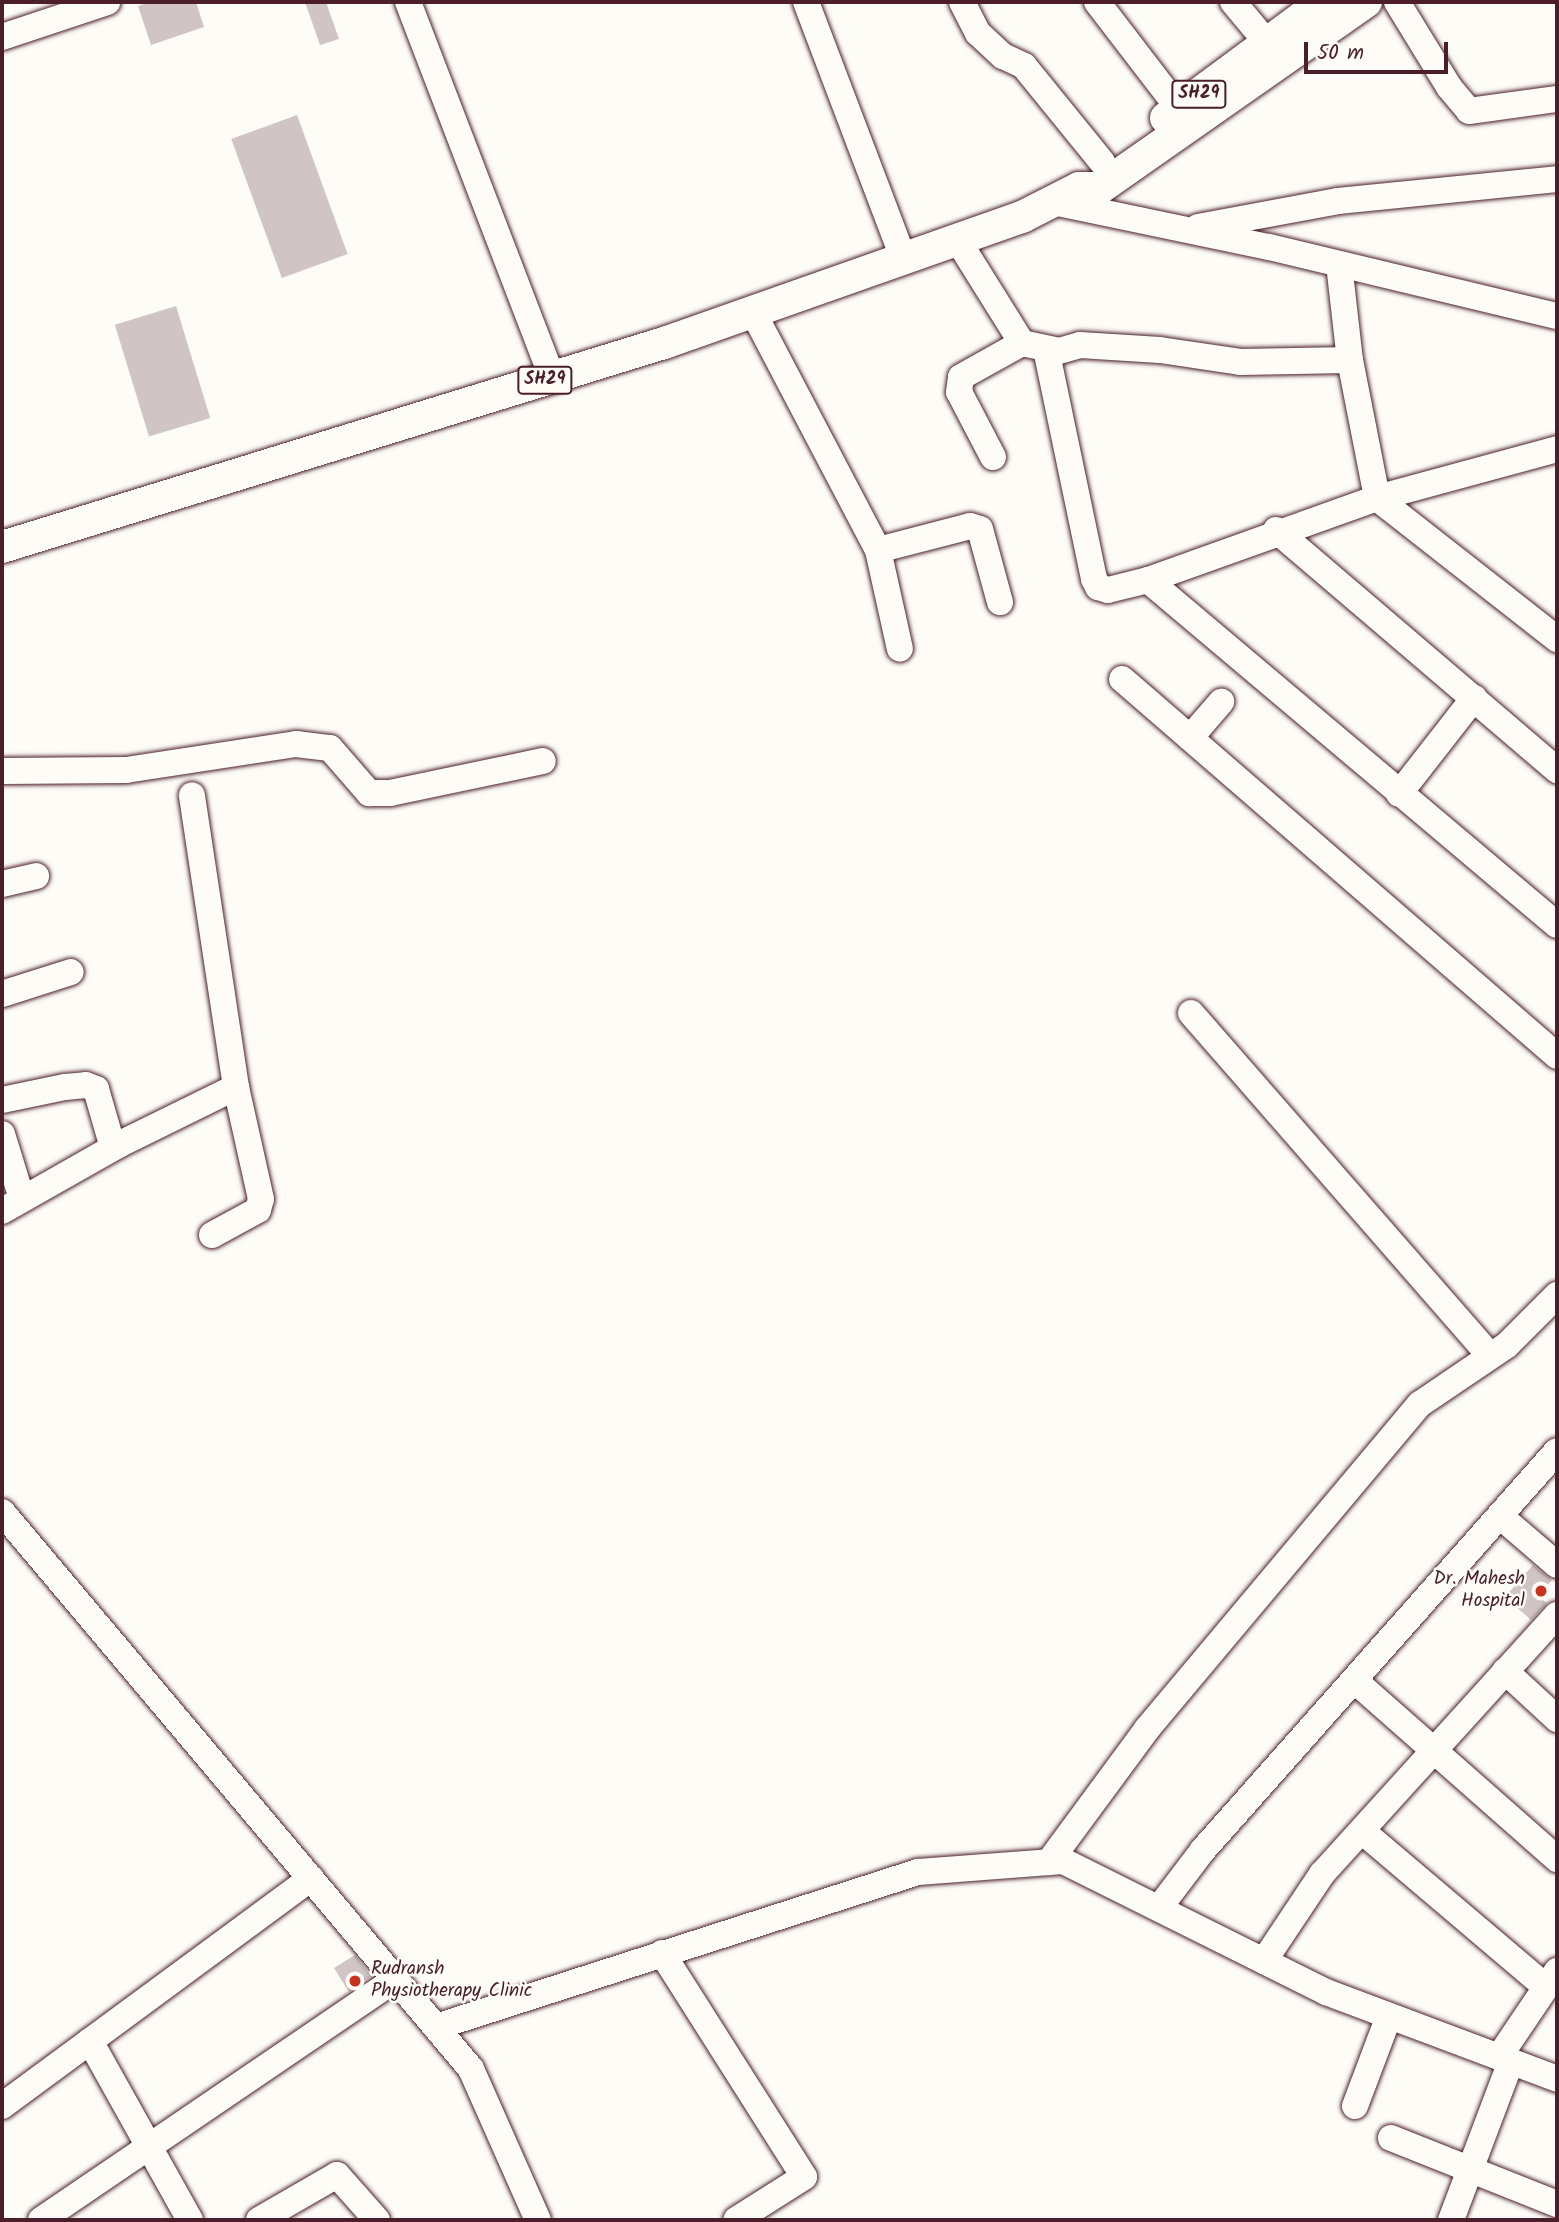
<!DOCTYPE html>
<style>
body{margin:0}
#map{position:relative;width:1559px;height:2222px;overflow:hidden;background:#fdfcf7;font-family:Kalam,sans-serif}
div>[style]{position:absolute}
.building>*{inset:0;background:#d0c5c4;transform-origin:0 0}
.roads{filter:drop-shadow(0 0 2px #4a1f2b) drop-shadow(0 0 2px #4a1f2b)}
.minor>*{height:26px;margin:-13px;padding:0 13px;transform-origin:13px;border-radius:13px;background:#fdfcf7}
.major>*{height:32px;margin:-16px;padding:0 16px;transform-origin:16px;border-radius:16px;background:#fdfcf7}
.dots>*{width:19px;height:19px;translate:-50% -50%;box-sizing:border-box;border:4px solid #fdfcf7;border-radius:50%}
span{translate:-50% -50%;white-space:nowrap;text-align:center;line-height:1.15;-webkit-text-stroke:5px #fdfcf7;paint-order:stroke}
.shield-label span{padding:2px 5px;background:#fdfcf7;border:2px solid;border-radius:5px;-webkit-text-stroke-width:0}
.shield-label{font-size:18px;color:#4a1f2b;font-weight:700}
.poi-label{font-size:19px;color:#4a1f2b}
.right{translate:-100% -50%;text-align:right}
.left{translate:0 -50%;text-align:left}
.frame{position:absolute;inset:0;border:4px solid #4a1f2b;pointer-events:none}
.scale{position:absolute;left:1304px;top:42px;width:144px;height:32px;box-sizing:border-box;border:4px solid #4a1f2b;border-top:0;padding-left:9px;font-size:21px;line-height:24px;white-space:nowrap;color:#4a1f2b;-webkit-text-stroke:5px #fdfcf7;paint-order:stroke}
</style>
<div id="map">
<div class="building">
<i style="clip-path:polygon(150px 2px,196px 2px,204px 27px,151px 45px,138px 6px)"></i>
<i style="clip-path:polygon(305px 2px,326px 2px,339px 39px,320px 45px)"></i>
<i style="left:297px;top:115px;width:148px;height:70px;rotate:70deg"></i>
<i style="left:176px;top:306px;width:117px;height:64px;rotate:73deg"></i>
<i style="clip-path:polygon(1533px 1565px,1552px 1580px,1538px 1596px,1547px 1603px,1531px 1620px,1505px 1597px)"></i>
<i style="clip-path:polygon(355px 1955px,371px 1976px,349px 1992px,334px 1968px)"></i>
</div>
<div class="roads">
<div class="minor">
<i style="left:408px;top:2px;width:402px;rotate:69deg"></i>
<i style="left:806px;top:2px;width:274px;rotate:69.2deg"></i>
<i style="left:962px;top:2px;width:35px;rotate:63deg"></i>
<i style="left:978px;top:33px;width:34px;rotate:43deg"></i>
<i style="left:1003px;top:56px;width:23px;rotate:25deg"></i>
<i style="left:1024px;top:66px;width:124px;rotate:50.9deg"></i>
<i style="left:1097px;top:2px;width:135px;rotate:52.5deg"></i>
<i style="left:1233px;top:2px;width:72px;rotate:50.1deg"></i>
<i style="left:1397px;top:2px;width:100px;rotate:58.5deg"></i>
<i style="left:1449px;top:87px;width:31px;rotate:50deg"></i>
<i style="left:1469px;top:111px;width:89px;rotate:-7.8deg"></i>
<i style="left:2px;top:37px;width:111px;rotate:-18.4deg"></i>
<i style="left:1048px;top:201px;width:226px;rotate:11.8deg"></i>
<i style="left:1269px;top:247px;width:296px;rotate:13.5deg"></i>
<i style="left:1198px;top:227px;width:142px;rotate:-10.5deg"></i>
<i style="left:1338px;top:201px;width:220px;rotate:-5.7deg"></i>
<i style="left:957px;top:239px;width:123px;rotate:58deg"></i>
<i style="left:1022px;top:343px;width:38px;rotate:12deg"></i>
<i style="left:1059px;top:351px;width:22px;rotate:-16deg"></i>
<i style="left:1080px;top:345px;width:80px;rotate:3.6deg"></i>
<i style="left:1160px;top:350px;width:81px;rotate:8.5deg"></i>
<i style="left:1240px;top:362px;width:110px;rotate:-1deg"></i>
<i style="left:1339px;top:264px;width:97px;rotate:83.5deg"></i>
<i style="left:1350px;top:360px;width:141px;rotate:78.9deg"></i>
<i style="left:1377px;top:498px;width:229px;rotate:38.1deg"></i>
<i style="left:753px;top:312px;width:269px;rotate:62.3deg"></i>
<i style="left:878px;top:550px;width:101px;rotate:77.5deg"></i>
<i style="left:1046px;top:349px;width:235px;rotate:78.2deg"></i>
<i style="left:1094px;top:579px;width:9px;rotate:63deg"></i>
<i style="left:1098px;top:587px;width:10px;rotate:17deg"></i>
<i style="left:1108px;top:590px;width:41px;rotate:-14deg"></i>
<i style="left:1148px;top:580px;width:243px;rotate:-19.7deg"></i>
<i style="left:1377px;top:498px;width:187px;rotate:-15.2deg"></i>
<i style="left:993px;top:457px;width:73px;rotate:-117.6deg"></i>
<i style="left:959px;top:392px;width:15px;rotate:-82deg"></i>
<i style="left:961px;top:377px;width:70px;rotate:-29.1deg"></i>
<i style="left:1276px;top:530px;width:370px;rotate:40.5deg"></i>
<i style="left:878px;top:550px;width:95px;rotate:-14.6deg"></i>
<i style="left:970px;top:526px;width:10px;rotate:17deg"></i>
<i style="left:980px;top:529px;width:76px;rotate:74.7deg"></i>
<i style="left:1148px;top:580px;width:535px;rotate:40.15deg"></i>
<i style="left:1122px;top:679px;width:576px;rotate:40.91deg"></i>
<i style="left:1190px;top:738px;width:48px;rotate:-49.3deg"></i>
<i style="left:2px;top:771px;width:124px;rotate:-0.5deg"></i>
<i style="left:126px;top:770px;width:172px;rotate:-8.7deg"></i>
<i style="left:296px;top:744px;width:34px;rotate:7deg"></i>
<i style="left:330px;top:748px;width:60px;rotate:49.1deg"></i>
<i style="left:369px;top:793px;width:21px"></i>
<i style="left:390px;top:793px;width:156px;rotate:-11.8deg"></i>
<i style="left:1399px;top:794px;width:122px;rotate:-52deg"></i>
<i style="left:2px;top:884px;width:35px;rotate:-13deg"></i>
<i style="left:2px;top:994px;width:72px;rotate:-17.7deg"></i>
<i style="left:1191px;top:1013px;width:455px;rotate:48.9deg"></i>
<i style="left:2px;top:1100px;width:64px;rotate:-11.7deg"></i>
<i style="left:65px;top:1087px;width:21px;rotate:-5deg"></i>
<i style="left:86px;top:1085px;width:11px;rotate:22deg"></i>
<i style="left:96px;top:1089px;width:61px;rotate:73.9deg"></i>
<i style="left:2px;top:1134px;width:68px;rotate:72.9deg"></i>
<i style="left:2px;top:1211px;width:136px;rotate:-29.6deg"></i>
<i style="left:120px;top:1144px;width:129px;rotate:-26.2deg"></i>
<i style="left:236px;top:1087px;width:295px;rotate:-98.6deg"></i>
<i style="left:212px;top:1235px;width:52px;rotate:-28.5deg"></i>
<i style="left:258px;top:1210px;width:11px;rotate:-75deg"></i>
<i style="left:261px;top:1199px;width:115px;rotate:-102.6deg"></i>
<i style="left:2px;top:1512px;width:728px;rotate:49.9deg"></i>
<i style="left:471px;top:2069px;width:165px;rotate:66.1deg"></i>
<i style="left:1500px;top:1516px;width:75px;rotate:40.7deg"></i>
<i style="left:1505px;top:1671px;width:71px;rotate:42.7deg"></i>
<i style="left:1354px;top:1680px;width:271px;rotate:41.4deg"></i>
<i style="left:1362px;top:1831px;width:240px;rotate:40.3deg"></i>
<i style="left:1049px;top:1862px;width:165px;rotate:-53.6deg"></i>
<i style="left:1147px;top:1729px;width:424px;rotate:-50deg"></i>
<i style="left:1420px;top:1404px;width:105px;rotate:-34.1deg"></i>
<i style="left:1507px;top:1345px;width:71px;rotate:-45deg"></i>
<i style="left:1159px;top:1908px;width:73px;rotate:-52.8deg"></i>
<i style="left:1203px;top:1850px;width:533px;rotate:-48.42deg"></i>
<i style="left:662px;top:1953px;width:265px;rotate:57.6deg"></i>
<i style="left:804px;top:2177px;width:80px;rotate:147.7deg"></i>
<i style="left:1264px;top:1961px;width:105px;rotate:-56.3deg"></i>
<i style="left:1322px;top:1874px;width:350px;rotate:-47.8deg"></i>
<i style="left:436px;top:2027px;width:506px;rotate:-17.83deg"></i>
<i style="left:918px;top:1872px;width:145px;rotate:-4.3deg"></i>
<i style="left:1063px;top:1861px;width:294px;rotate:26.5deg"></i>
<i style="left:1326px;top:1992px;width:247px;rotate:20.6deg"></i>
<i style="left:90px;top:2041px;width:205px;rotate:60.8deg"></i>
<i style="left:1499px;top:2057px;width:104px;rotate:-56deg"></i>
<i style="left:2px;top:2106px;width:384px;rotate:-36.4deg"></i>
<i style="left:1355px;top:2106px;width:96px;rotate:-69.3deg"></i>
<i style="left:1391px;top:2138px;width:179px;rotate:21.7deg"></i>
<i style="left:41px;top:2220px;width:428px;rotate:-34.2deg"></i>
<i style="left:259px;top:2220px;width:90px;rotate:-30deg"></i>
<i style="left:337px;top:2175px;width:60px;rotate:48.4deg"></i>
<i style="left:1451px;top:2220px;width:170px;rotate:-69.3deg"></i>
</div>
<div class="major">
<i style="left:1166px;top:118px;width:195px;rotate:-36.5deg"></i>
<i style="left:2px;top:547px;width:693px;rotate:-17.13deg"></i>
<i style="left:664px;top:343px;width:380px;rotate:-19.4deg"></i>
<i style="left:1022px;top:217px;width:64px;rotate:-27deg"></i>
<i style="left:1079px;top:188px;width:21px"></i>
<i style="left:1100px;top:188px;width:325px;rotate:-35deg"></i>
</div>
</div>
<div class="dots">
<i style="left:1541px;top:1591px;background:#c8321e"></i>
<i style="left:355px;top:1981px;background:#c8321e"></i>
</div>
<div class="shield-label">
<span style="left:1199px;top:94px">SH29</span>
<span style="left:545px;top:380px">SH29</span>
</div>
<div class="poi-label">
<span class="right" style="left:1525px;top:1591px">Dr. Mahesh<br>Hospital</span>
<span class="left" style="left:371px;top:1981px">Rudransh<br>Physiotherapy Clinic</span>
</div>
<div class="frame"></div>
<div class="scale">50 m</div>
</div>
